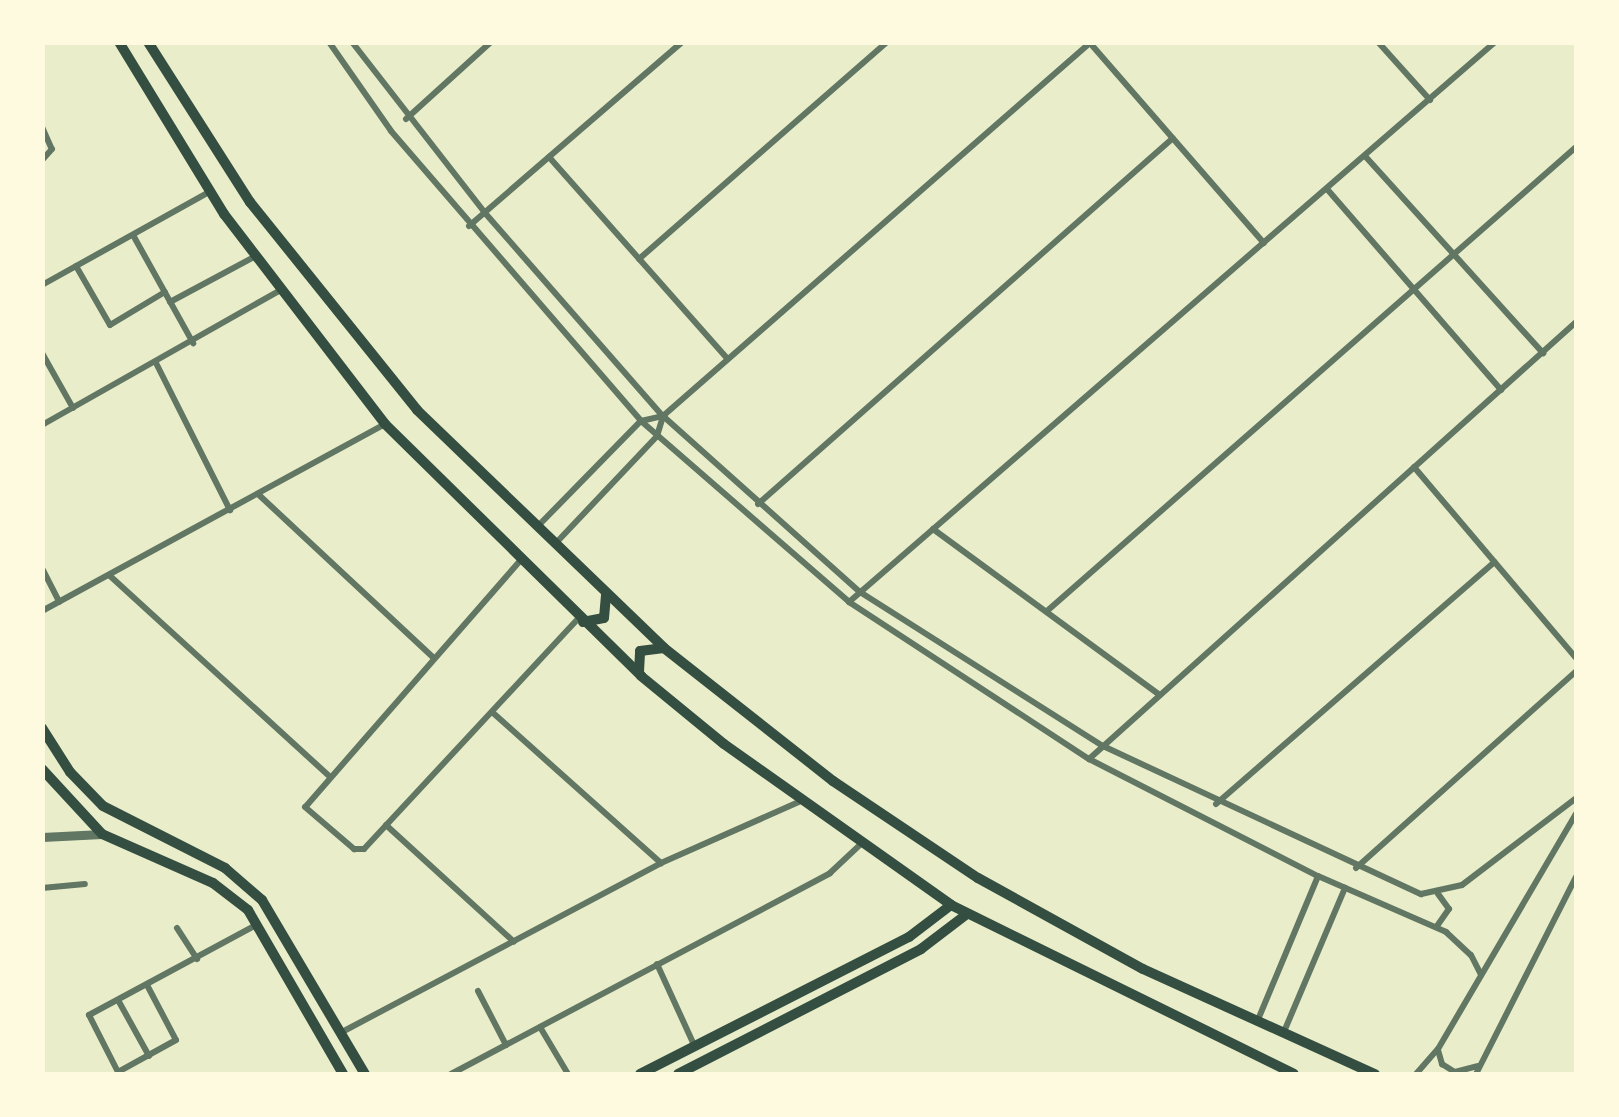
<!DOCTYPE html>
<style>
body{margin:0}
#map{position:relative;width:1619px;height:1117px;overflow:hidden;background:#e9edc9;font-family:"Source Sans 3",sans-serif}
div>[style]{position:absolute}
.minor>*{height:6px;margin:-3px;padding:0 3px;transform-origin:3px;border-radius:3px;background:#617663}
.tertiary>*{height:9px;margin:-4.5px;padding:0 4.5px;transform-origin:4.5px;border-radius:4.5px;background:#617663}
.secondary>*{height:10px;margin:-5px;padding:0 5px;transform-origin:5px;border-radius:5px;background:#344e41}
.primary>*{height:10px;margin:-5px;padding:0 5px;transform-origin:5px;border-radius:5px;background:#344e41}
span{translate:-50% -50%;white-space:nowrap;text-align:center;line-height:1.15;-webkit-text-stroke:10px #fefae0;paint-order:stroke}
.frame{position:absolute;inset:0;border:45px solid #fefae0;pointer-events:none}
</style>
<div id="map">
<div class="minor">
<i style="left:329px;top:42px;width:108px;rotate:55.1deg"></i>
<i style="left:391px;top:131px;width:383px;rotate:49.2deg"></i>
<i style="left:641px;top:421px;width:276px;rotate:41deg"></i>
<i style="left:849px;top:602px;width:287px;rotate:33.2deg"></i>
<i style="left:1089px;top:759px;width:257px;rotate:27.1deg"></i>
<i style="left:1318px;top:876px;width:140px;rotate:23.6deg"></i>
<i style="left:1446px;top:932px;width:34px;rotate:43deg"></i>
<i style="left:1471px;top:955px;width:22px;rotate:63deg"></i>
<i style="left:352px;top:42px;width:217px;rotate:52.1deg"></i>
<i style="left:485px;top:213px;width:270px;rotate:48.8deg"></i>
<i style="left:663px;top:416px;width:264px;rotate:41.8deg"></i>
<i style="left:860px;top:592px;width:288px;rotate:32.4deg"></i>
<i style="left:1103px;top:746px;width:351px;rotate:25deg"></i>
<i style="left:1421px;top:894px;width:42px;rotate:-12.4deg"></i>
<i style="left:1462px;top:885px;width:143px;rotate:-37.3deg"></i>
<i style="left:1378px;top:42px;width:78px;rotate:48.1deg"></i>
<i style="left:1090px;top:43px;width:265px;rotate:49deg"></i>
<i style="left:406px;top:119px;width:115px;rotate:-42.2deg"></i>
<i style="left:42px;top:127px;width:24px;rotate:66deg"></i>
<i style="left:52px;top:149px;width:15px;rotate:132deg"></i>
<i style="left:1365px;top:156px;width:266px;rotate:47.9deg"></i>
<i style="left:549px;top:157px;width:268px;rotate:48.5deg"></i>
<i style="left:1327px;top:189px;width:266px;rotate:49.1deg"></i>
<i style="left:469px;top:226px;width:281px;rotate:-40.8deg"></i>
<i style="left:133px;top:235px;width:124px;rotate:60.9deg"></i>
<i style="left:639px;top:259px;width:330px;rotate:-41.2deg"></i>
<i style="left:76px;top:266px;width:68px;rotate:60deg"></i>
<i style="left:110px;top:325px;width:64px;rotate:-31deg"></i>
<i style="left:42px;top:285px;width:191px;rotate:-29.1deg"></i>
<i style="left:170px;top:302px;width:95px;rotate:-28.2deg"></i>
<i style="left:42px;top:353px;width:63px;rotate:60.6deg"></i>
<i style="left:156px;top:363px;width:165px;rotate:63.3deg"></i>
<i style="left:42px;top:425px;width:274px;rotate:-29.5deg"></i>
<i style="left:1414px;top:467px;width:250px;rotate:49.7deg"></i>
<i style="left:259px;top:495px;width:239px;rotate:43deg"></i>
<i style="left:758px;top:504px;width:553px;rotate:-41.41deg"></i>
<i style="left:538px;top:526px;width:147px;rotate:-45.6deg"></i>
<i style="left:641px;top:421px;width:23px;rotate:-13deg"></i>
<i style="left:663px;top:416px;width:568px;rotate:-41.15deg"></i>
<i style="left:933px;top:529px;width:281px;rotate:36.2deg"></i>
<i style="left:555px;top:544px;width:149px;rotate:-46.6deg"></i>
<i style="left:657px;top:436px;width:21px;rotate:-73deg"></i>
<i style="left:519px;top:562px;width:325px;rotate:131.1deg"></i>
<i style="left:305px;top:807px;width:65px;rotate:40.6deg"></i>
<i style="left:354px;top:849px;width:10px"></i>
<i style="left:364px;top:849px;width:313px;rotate:-47.1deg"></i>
<i style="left:42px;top:568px;width:38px;rotate:63deg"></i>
<i style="left:109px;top:575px;width:297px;rotate:42.4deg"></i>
<i style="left:849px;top:602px;width:855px;rotate:-40.92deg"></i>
<i style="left:42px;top:611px;width:391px;rotate:-28.6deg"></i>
<i style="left:1047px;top:611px;width:704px;rotate:-41.25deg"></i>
<i style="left:492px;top:712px;width:227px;rotate:41.8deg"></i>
<i style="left:1089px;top:759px;width:654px;rotate:-41.9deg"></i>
<i style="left:1216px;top:804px;width:369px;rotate:-41deg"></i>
<i style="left:386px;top:825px;width:173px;rotate:42.4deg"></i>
<i style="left:1356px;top:868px;width:295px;rotate:-41.8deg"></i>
<i style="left:42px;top:888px;width:43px;rotate:-5.3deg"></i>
<i style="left:1437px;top:926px;width:21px;rotate:-55deg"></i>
<i style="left:1449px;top:909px;width:19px;rotate:-126deg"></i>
<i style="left:177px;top:928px;width:37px;rotate:57deg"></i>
<i style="left:657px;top:964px;width:89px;rotate:65.4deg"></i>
<i style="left:147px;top:985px;width:62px;rotate:62.2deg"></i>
<i style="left:176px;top:1040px;width:66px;rotate:151.1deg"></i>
<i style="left:118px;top:1072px;width:64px;rotate:-117deg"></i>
<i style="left:89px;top:1015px;width:190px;rotate:-28.3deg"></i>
<i style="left:478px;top:991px;width:61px;rotate:62.6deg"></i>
<i style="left:118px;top:1000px;width:64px;rotate:61deg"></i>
<i style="left:1257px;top:1022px;width:158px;rotate:-67.3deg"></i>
<i style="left:540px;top:1027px;width:55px;rotate:59.2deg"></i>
<i style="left:342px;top:1032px;width:361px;rotate:-27.9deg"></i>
<i style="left:661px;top:863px;width:153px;rotate:-23.9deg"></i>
<i style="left:1283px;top:1034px;width:159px;rotate:-67deg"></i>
<i style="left:1438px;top:1050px;width:15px;rotate:74deg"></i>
<i style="left:1442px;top:1064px;width:15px;rotate:32deg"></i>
<i style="left:1455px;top:1072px;width:23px;rotate:-15deg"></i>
<i style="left:451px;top:1074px;width:429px;rotate:-27.9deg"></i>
<i style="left:830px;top:873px;width:44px;rotate:-43.2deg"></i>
<i style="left:1416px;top:1074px;width:33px;rotate:-49deg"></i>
<i style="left:1438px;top:1049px;width:273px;rotate:-59.6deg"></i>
<i style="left:1476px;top:1074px;width:221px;rotate:-63.1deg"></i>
</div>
<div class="tertiary">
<i style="left:42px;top:837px;width:60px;rotate:-2.9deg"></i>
</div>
<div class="secondary">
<i style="left:42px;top:728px;width:52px;rotate:57.5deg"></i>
<i style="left:70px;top:772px;width:47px;rotate:45.9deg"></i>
<i style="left:103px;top:806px;width:137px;rotate:26.9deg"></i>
<i style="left:225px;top:868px;width:49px;rotate:40.9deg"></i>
<i style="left:262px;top:900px;width:202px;rotate:59.4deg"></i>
<i style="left:42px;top:769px;width:88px;rotate:47.3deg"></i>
<i style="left:102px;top:834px;width:121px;rotate:23.8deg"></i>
<i style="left:213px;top:883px;width:44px;rotate:37.6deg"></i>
<i style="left:248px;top:910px;width:190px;rotate:59.9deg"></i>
<i style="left:640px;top:1074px;width:302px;rotate:-27deg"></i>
<i style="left:909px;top:937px;width:53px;rotate:-37.3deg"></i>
<i style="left:678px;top:1074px;width:273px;rotate:-27.2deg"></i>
<i style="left:921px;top:949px;width:58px;rotate:-37.3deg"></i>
</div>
<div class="primary">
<i style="left:119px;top:42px;width:202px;rotate:58.6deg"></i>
<i style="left:224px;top:214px;width:265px;rotate:52.5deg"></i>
<i style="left:385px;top:424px;width:359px;rotate:44.5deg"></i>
<i style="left:641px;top:676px;width:107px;rotate:39.3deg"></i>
<i style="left:724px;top:744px;width:278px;rotate:35.3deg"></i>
<i style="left:951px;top:905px;width:382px;rotate:26.2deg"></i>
<i style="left:148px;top:42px;width:190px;rotate:57.5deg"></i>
<i style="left:250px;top:202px;width:267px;rotate:51.2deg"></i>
<i style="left:417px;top:410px;width:343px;rotate:43.9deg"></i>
<i style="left:664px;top:648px;width:215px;rotate:38.2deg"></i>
<i style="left:833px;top:781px;width:174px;rotate:33.8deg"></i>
<i style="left:978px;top:878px;width:188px;rotate:28.9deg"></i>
<i style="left:1143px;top:969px;width:255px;rotate:24.4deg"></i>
<i style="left:583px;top:622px;width:21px;rotate:-11deg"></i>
<i style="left:604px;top:618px;width:23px;rotate:-85deg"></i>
<i style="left:639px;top:672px;width:21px;rotate:-87deg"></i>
<i style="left:640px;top:651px;width:24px;rotate:-7deg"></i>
</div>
<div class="frame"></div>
</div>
